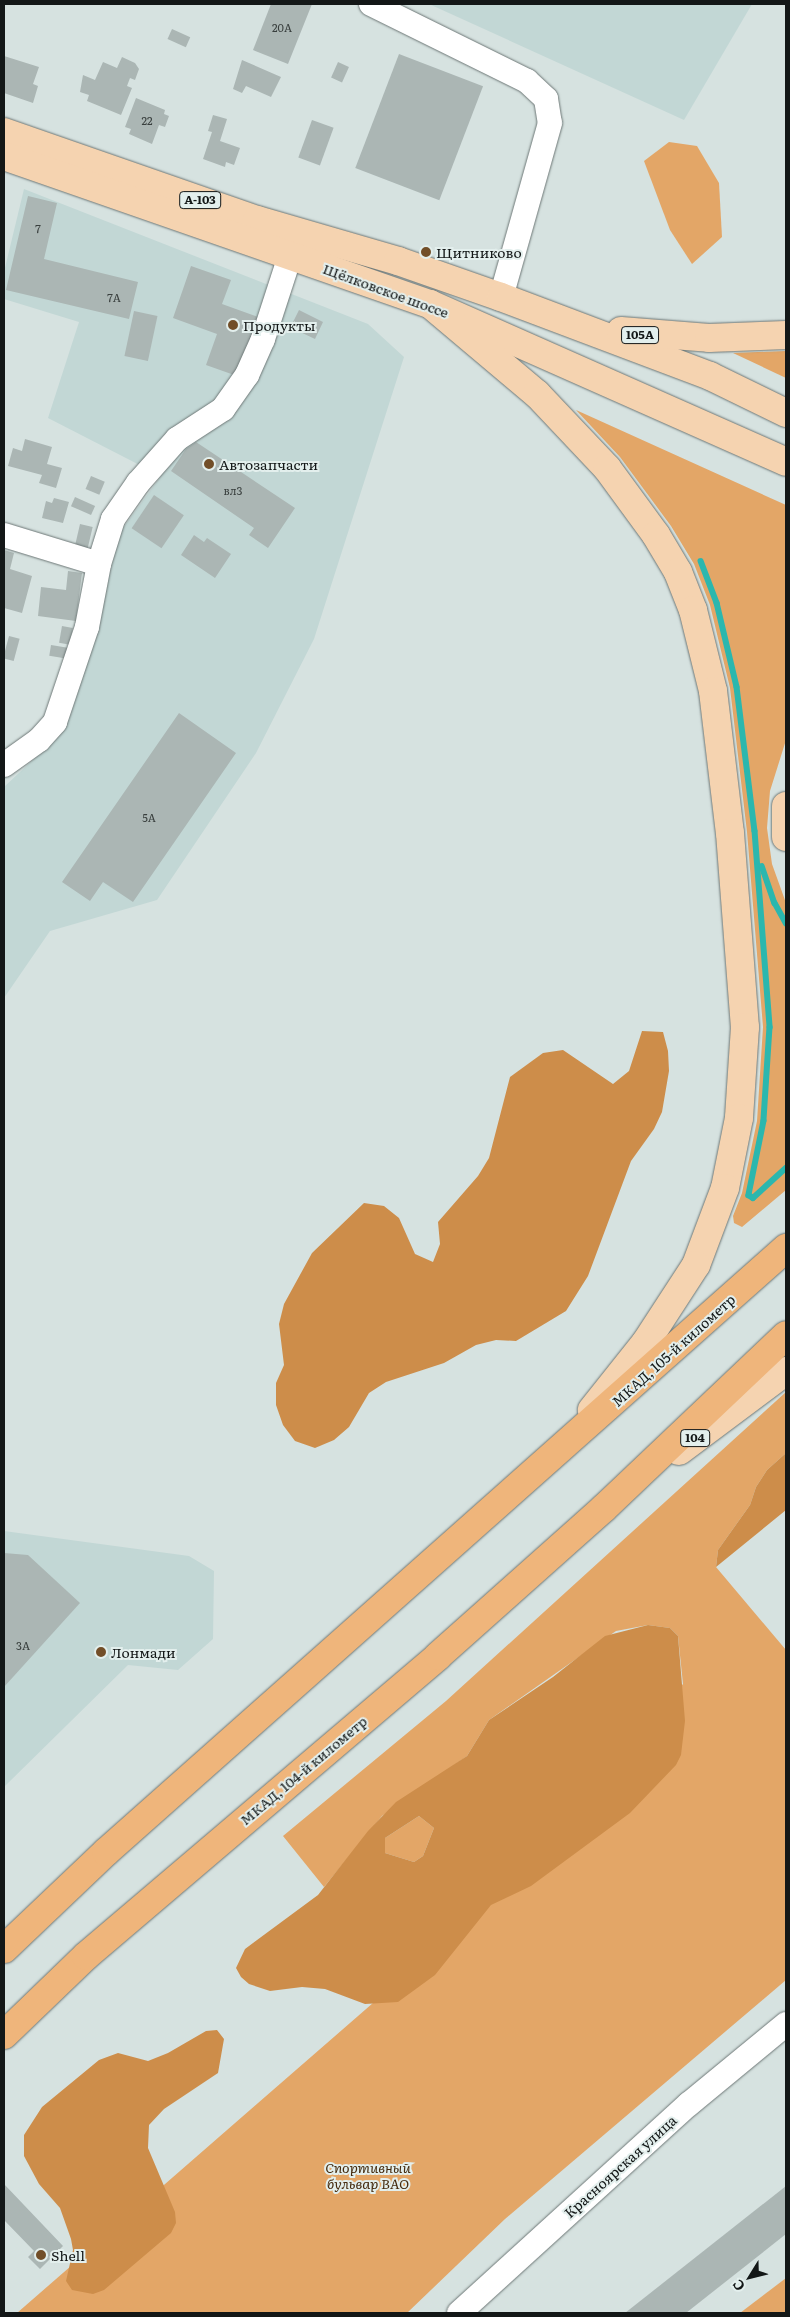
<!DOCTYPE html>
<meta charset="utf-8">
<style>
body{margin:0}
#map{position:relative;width:790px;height:2317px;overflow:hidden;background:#d6e2e0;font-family:Literata,serif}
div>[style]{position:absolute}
.built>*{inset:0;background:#c2d7d5}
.green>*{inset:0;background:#e3a667}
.forest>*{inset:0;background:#cd8d4a}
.stream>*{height:5.5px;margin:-2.75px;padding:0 2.75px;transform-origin:2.75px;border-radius:2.75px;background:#2bb7ae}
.building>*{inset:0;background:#abb6b4;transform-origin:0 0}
.roads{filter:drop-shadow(0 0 1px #6d7776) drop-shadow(0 0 1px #6d7776)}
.minor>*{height:24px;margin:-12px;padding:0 12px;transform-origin:12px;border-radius:12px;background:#fff}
.major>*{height:28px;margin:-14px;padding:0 14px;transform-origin:14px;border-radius:14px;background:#f5d3b0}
.highway>*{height:28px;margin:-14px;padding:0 14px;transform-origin:14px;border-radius:14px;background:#efb57b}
.dots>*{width:14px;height:14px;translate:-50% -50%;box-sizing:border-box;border:2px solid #e3efed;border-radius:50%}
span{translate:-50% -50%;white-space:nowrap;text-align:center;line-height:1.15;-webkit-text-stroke:4px #e3efed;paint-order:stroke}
.number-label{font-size:11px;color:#393f3e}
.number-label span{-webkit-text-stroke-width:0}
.shield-label span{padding:1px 4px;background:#e3efed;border:1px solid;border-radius:4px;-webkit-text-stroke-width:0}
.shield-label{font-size:12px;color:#131717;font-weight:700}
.poi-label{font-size:14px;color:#131717}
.left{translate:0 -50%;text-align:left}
.street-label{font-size:14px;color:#131717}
.park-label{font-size:14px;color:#452b0e;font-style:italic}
.frame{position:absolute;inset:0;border:5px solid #131717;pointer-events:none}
.north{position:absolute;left:725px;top:2252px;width:50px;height:50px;-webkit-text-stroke:4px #e3efed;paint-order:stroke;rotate:234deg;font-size:14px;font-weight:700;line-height:20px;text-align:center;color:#131717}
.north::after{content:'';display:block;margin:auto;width:18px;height:22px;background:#131717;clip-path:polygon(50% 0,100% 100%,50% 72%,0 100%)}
</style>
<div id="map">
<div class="built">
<i style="clip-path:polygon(429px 4px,752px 4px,684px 120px)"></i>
<i style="clip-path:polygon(24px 189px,368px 324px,404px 357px,314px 639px,256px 753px,157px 900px,50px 931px,4px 998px,4px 787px,52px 742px,89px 658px,120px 532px,161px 476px,48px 418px,79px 322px,4px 299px,4px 272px)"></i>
<i style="clip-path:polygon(4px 1531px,189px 1556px,214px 1571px,213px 1639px,178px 1670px,128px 1665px,4px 1787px)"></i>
</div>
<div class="green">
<i style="clip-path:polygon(669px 142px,697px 146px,719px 183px,722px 237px,692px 264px,670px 230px,644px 161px)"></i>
<i style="clip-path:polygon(786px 351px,786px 378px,733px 353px)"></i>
<i style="clip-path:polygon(576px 410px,786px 505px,786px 740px,770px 791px,767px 828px,772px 864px,786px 903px,786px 1190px,742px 1227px,734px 1223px,733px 1216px,742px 1193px,757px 1121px,763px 1027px,747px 832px,730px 688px,710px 605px,694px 564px,671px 526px,620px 457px)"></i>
<i style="clip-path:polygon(786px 1392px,786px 1453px,767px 1470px,756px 1487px,750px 1505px,718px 1550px,716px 1567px,786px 1650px,786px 1980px,505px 2219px,407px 2313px,17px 2313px,412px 1969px,683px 1684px,678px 1636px,670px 1628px,648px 1625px,616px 1631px,489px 1720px,467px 1756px,382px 1816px,324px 1887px,283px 1836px,446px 1701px)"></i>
<i style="clip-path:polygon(419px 1816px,434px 1828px,423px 1856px,414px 1862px,385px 1853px,385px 1838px)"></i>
<i style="clip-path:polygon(786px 2278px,786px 2313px,740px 2313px)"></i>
</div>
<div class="forest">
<i style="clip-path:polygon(642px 1031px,663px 1032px,668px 1051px,669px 1071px,662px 1112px,654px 1129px,631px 1161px,588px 1276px,566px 1311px,516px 1341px,496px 1340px,476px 1345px,444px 1363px,386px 1382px,369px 1393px,349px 1427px,334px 1440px,315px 1448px,295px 1441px,283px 1425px,276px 1405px,276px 1383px,284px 1365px,279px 1324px,284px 1304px,312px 1253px,364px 1203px,384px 1206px,399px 1218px,415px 1254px,433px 1262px,440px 1244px,438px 1222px,478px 1176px,489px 1158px,510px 1077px,543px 1053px,563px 1050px,613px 1084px,629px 1071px)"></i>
<i style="clip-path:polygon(786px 1453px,786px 1510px,716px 1567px,718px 1550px,750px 1505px,756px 1487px,767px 1470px)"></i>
<i style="clip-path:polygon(evenodd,648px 1625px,670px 1628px,678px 1636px,685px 1721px,681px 1755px,676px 1765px,630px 1813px,531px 1886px,491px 1905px,435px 1975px,398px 2002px,365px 2004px,325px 1989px,302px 1987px,270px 1991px,249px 1984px,241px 1977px,236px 1968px,245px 1949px,318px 1895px,368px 1831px,396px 1802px,467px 1756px,489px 1720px,553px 1677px,605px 1636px,648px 1625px,419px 1816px,434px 1828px,423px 1856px,414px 1862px,385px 1853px,385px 1838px,419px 1816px)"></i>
<i style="clip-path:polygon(217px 2030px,224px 2039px,218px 2073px,164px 2109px,149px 2125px,148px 2148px,175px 2212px,176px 2223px,171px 2233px,104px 2290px,93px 2294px,72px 2290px,66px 2281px,73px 2250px,71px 2239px,60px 2208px,39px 2184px,24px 2156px,24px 2135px,42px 2107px,99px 2060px,118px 2053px,148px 2061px,168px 2053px,206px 2031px)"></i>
</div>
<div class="stream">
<i style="left:701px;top:561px;width:45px;rotate:69.1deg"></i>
<i style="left:717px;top:603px;width:86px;rotate:76.6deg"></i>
<i style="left:737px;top:687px;width:145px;rotate:82.9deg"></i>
<i style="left:755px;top:831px;width:197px;rotate:85.6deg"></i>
<i style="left:770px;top:1027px;width:94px;rotate:93.7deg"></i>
<i style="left:764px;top:1121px;width:76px;rotate:101.5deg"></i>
<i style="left:749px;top:1195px;width:5px;rotate:37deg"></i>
<i style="left:753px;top:1198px;width:45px;rotate:-42.3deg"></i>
<i style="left:762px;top:866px;width:39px;rotate:71deg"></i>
<i style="left:775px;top:903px;width:23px;rotate:61deg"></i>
</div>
<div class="building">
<i style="clip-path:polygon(271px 4px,312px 4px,288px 64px,253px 50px)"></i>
<i style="left:172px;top:29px;width:20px;height:11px;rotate:24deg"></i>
<i style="left:399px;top:54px;width:90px;height:122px;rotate:21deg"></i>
<i style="clip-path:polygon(4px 56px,39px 67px,33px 84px,38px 86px,33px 103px,4px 93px)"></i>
<i style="clip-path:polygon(122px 57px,135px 63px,139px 69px,135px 80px,130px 78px,127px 86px,132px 88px,121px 115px,87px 101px,89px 95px,80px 92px,83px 75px,95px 80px,103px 62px,117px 68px)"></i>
<i style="clip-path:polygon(242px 60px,281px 77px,271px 97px,246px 86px,242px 93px,233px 89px)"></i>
<i style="left:338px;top:62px;width:12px;height:17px;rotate:24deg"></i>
<i style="clip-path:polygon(136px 98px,165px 110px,164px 114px,169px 116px,165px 127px,159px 125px,152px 144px,129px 134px,131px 129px,125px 127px)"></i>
<i style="clip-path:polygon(213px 115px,227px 119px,220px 141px,240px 148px,234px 165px,226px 162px,225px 167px,203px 159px,212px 132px,208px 131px)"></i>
<i style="left:312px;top:120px;width:23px;height:40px;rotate:20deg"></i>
<i style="clip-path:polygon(28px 196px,57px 203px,44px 259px,138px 282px,129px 319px,6px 290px)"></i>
<i style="clip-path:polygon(191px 266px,231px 280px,222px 304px,258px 317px,237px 376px,206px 365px,217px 334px,173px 318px)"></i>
<i style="clip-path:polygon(299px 310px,323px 322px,315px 339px,296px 330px,298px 327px,292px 324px)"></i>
<i style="left:134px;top:311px;width:24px;height:46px;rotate:12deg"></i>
<i style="clip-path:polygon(25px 439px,52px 447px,47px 464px,62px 468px,56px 488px,39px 483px,42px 475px,8px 466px,13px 448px,22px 451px)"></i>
<i style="clip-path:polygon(196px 442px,295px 508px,268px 548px,249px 535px,254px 528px,171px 471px,186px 449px)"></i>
<i style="left:91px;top:476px;width:15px;height:14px;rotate:23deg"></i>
<i style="left:154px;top:495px;width:36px;height:40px;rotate:34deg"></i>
<i style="left:75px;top:497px;width:22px;height:10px;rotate:24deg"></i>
<i style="clip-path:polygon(54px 498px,69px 502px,63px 523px,42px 518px,46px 501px,52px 503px)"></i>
<i style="left:80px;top:524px;width:13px;height:22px;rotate:13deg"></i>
<i style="clip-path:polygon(194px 535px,204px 542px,207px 538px,231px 554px,215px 578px,181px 555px)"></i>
<i style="clip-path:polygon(4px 550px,14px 553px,10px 569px,32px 576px,22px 613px,4px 608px)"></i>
<i style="clip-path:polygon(68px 571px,82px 573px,76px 621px,38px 616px,41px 587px,66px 590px)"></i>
<i style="left:62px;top:626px;width:11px;height:17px;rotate:10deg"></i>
<i style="left:9px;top:636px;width:11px;height:23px;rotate:15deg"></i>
<i style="left:51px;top:645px;width:20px;height:11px;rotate:9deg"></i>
<i style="clip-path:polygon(179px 713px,236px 753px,133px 902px,103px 882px,90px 901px,62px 882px)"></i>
<i style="clip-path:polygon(4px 1553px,28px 1555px,80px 1603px,4px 1687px)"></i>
<i style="clip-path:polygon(4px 2184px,63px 2246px,40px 2269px,28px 2257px,34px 2251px,4px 2220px)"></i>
<i style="clip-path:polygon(786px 2186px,786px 2234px,686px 2313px,625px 2313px)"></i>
</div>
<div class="roads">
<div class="minor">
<i style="left:371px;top:4px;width:174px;rotate:26.3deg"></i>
<i style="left:527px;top:81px;width:26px;rotate:43deg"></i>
<i style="left:546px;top:99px;width:24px;rotate:81deg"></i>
<i style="left:550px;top:123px;width:181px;rotate:105.7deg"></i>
<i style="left:4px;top:535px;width:99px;rotate:17deg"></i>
<i style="left:4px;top:765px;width:43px;rotate:-35.5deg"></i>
<i style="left:39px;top:740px;width:24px;rotate:-48deg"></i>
<i style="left:55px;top:722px;width:100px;rotate:-71.4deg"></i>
<i style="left:87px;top:627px;width:64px;rotate:-79.2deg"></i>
<i style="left:99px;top:564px;width:47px;rotate:-72.7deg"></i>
<i style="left:113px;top:519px;width:44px;rotate:-55.2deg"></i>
<i style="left:138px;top:483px;width:59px;rotate:-48.4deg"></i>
<i style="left:177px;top:439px;width:55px;rotate:-33.1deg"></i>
<i style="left:223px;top:409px;width:42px;rotate:-54.8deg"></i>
<i style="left:247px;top:375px;width:39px;rotate:-66deg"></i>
<i style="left:263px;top:339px;width:87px;rotate:-72deg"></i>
<i style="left:459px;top:2313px;width:311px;rotate:-42.3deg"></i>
<i style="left:689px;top:2104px;width:126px;rotate:-39.5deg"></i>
</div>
<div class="major">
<i style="left:4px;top:132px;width:268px;rotate:19.2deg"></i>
<i style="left:257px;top:220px;width:147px;rotate:16.2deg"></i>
<i style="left:398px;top:261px;width:109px;rotate:19.3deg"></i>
<i style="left:501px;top:297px;width:223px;rotate:20.7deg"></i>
<i style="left:710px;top:376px;width:85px;rotate:26deg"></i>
<i style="left:4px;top:156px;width:451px;rotate:19.2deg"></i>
<i style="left:430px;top:304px;width:389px;rotate:23.9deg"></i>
<i style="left:430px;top:304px;width:140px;rotate:40.1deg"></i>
<i style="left:537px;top:394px;width:102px;rotate:46.6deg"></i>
<i style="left:607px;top:468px;width:83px;rotate:53.8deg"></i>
<i style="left:656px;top:535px;width:43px;rotate:59.3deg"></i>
<i style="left:678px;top:572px;width:41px;rotate:68.5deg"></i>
<i style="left:693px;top:610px;width:83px;rotate:76.1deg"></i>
<i style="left:713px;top:691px;width:143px;rotate:83.2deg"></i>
<i style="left:730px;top:833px;width:195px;rotate:85.6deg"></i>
<i style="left:745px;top:1027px;width:91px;rotate:93.8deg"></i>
<i style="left:739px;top:1118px;width:71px;rotate:101.3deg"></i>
<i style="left:725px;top:1188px;width:82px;rotate:110.6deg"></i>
<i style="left:696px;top:1265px;width:92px;rotate:123deg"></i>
<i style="left:646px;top:1342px;width:87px;rotate:128.5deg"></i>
<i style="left:621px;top:331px;width:88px;rotate:4.5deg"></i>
<i style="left:709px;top:338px;width:77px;rotate:-2.2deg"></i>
<i style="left:786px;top:806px;width:31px;rotate:90deg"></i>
<i style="left:679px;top:1451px;width:134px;rotate:-36.8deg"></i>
</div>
<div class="highway">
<i style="left:4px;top:1949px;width:141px;rotate:-43.6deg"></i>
<i style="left:106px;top:1852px;width:910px;rotate:-41.61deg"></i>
<i style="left:4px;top:2035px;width:114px;rotate:-43.9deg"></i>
<i style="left:86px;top:1956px;width:462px;rotate:-40.4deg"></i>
<i style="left:438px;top:1656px;width:222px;rotate:-41.7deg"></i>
<i style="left:604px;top:1508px;width:251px;rotate:-43.5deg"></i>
</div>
</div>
<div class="dots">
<i style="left:426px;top:252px;background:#724e28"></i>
<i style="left:233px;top:325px;background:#724e28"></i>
<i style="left:209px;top:464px;background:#724e28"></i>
<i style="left:101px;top:1652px;background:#724e28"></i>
<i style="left:41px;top:2255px;background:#724e28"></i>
</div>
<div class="number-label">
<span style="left:282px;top:27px">20А</span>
<span style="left:147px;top:120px">22</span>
<span style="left:38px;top:228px">7</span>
<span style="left:114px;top:297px">7А</span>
<span style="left:233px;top:490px">вл3</span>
<span style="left:149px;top:817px">5A</span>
<span style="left:23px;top:1645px">3A</span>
</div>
<div class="shield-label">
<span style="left:200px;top:200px">А-103</span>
<span style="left:640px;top:335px">105A</span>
<span style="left:695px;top:1438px">104</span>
</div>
<div class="poi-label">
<span class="left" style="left:436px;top:252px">Щитниково</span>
<span class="left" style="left:243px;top:325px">Продукты</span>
<span class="left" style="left:219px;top:464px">Автозапчасти</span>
<span class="left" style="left:111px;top:1652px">Лонмади</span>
<span class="left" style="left:51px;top:2255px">Shell</span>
</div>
<div class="street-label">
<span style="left:386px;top:290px;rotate:20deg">Щёлковское шоссе</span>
<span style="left:673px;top:1350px;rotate:-42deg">МКАД, 105-й километр</span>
<span style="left:303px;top:1770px;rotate:-40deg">МКАД, 104-й километр</span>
<span style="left:620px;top:2166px;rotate:-42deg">Красноярская улица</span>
</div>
<div class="park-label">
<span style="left:368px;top:2175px">Спортивный<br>бульвар ВАО</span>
</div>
<div class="frame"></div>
<div class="north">С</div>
</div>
